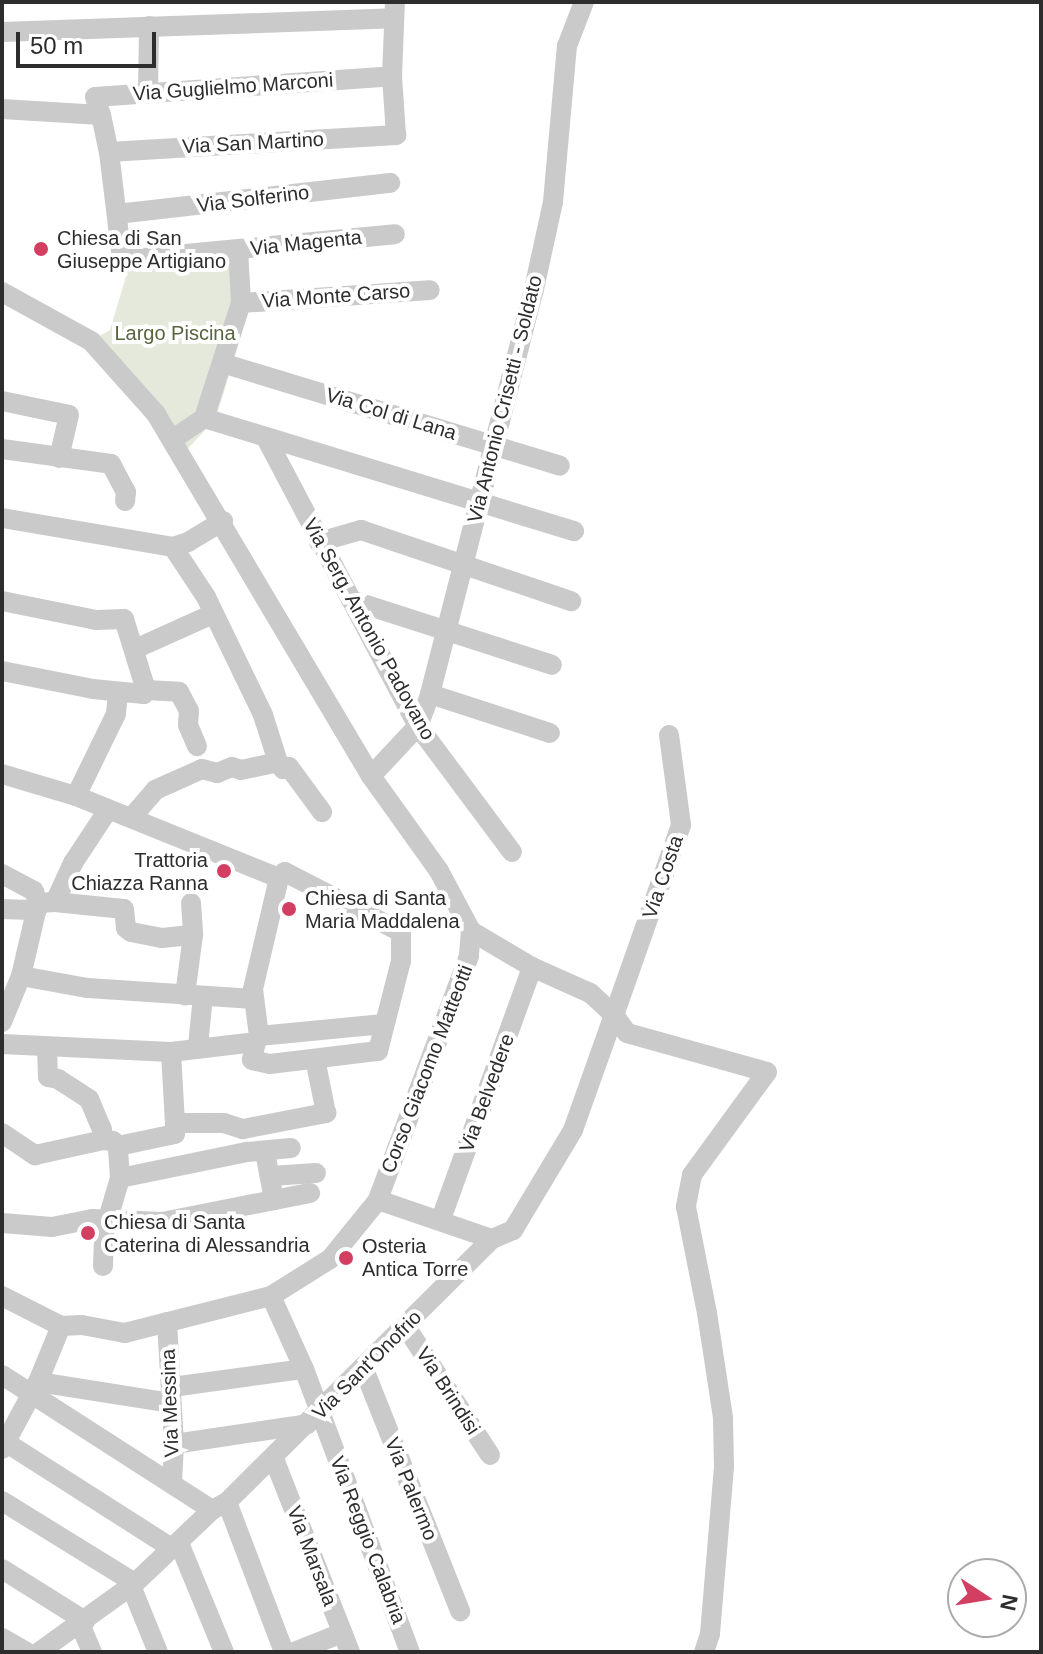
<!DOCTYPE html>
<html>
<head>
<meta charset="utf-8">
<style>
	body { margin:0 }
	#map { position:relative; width:1043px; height:1654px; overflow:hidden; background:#fff; font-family:Helvetica,sans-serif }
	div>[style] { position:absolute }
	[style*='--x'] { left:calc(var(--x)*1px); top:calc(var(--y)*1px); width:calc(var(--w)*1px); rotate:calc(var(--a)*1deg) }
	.green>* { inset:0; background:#e5e9db }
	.minor>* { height:20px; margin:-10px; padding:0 10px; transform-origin:10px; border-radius:10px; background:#cacaca }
	.dots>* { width:22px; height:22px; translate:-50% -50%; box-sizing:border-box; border:4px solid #fff; border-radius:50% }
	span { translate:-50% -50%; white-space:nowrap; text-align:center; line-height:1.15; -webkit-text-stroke:8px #fff; paint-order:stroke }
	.street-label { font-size:20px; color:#2d2d2d }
	.poi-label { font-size:20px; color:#2d2d2d }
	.left { translate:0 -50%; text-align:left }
	.right { translate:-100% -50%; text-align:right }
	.park-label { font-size:20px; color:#56643f }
	.frame { position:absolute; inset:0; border:4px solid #2d2d2d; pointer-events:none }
	.north { position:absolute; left:947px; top:1558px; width:80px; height:80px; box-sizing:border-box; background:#fff; border:2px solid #ababab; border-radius:50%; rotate:102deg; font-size:22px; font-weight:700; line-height:32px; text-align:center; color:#2d2d2d }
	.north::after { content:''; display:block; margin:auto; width:28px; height:36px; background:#d33f61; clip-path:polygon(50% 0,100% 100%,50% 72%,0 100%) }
	.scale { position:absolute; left:16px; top:32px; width:140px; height:36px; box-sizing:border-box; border:4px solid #2d2d2d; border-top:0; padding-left:10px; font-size:24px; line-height:28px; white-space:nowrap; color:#2d2d2d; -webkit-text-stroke:6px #fff; paint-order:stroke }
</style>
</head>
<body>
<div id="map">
	<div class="green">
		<div style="clip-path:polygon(246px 258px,250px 306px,216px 418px,183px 454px,91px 341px,110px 330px,130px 263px)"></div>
	</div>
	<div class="minor">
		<div style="--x:2;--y:32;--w:392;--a:-2"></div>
		<div style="--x:148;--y:92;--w:66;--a:-89.1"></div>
		<div style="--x:2;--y:109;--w:99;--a:3.5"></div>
		<div style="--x:101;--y:115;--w:38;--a:78"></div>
		<div style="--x:109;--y:152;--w:109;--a:83.1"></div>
		<div style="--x:122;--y:260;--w:274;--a:-5.4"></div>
		<div style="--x:101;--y:115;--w:19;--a:-108"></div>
		<div style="--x:95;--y:97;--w:298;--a:-4"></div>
		<div style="--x:109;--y:152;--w:288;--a:-3.4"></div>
		<div style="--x:396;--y:135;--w:59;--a:-93.9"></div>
		<div style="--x:392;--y:76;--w:74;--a:-87.7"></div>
		<div style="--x:117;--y:214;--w:275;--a:-6.5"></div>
		<div style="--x:2;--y:292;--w:102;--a:28.8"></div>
		<div style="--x:91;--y:341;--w:98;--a:48.3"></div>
		<div style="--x:156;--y:414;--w:421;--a:59.3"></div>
		<div style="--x:371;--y:776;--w:117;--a:54.4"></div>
		<div style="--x:439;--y:871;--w:68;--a:61.9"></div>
		<div style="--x:471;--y:931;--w:25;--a:95"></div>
		<div style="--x:469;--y:956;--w:260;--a:110.5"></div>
		<div style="--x:378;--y:1200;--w:76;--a:129.1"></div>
		<div style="--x:330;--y:1259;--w:70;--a:147.9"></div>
		<div style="--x:271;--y:1296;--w:151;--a:165.8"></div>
		<div style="--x:125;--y:1333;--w:44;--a:-169.5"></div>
		<div style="--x:82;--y:1325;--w:21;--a:177"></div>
		<div style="--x:61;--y:1326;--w:66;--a:-153"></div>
		<div style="--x:241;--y:303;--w:189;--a:-3.9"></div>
		<div style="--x:222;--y:363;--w:353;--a:16.9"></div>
		<div style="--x:2;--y:401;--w:68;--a:11.8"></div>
		<div style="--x:69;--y:415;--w:44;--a:103.1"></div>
		<div style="--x:204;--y:418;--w:387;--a:17"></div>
		<div style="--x:266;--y:438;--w:326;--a:62.2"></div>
		<div style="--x:418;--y:726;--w:157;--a:53.3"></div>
		<div style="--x:173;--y:439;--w:37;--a:-34"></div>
		<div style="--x:204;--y:418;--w:121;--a:-72.2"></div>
		<div style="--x:241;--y:303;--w:53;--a:-93.2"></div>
		<div style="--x:2;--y:449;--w:110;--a:7.8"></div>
		<div style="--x:111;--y:464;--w:32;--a:62"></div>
		<div style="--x:126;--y:492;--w:9;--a:96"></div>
		<div style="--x:2;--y:518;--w:173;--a:9.6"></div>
		<div style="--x:173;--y:547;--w:16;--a:-18"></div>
		<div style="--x:188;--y:542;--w:41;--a:-31"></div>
		<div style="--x:319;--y:542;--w:44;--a:-15.9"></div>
		<div style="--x:361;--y:530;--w:222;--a:18.7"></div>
		<div style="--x:173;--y:547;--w:60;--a:56.6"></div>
		<div style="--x:206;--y:597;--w:131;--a:64.2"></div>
		<div style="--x:263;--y:715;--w:49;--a:72.3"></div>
		<div style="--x:278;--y:762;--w:9;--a:54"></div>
		<div style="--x:283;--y:769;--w:6;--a:-18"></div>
		<div style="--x:289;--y:767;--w:56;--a:53.7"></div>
		<div style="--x:351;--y:600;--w:211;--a:17.9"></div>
		<div style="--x:2;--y:601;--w:96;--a:11.4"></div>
		<div style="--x:96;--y:620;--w:28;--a:-2"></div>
		<div style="--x:124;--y:619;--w:74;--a:72.8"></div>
		<div style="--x:135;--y:649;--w:85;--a:-24.2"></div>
		<div style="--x:2;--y:671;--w:93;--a:11.2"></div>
		<div style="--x:93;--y:689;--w:51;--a:5.6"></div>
		<div style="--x:144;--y:694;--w:4;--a:-63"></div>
		<div style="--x:146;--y:690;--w:33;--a:3"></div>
		<div style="--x:179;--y:692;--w:21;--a:62"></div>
		<div style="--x:189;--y:711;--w:14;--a:94"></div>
		<div style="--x:188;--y:725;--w:23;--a:67"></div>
		<div style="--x:430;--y:694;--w:126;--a:18"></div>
		<div style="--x:669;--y:735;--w:91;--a:82.4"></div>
		<div style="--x:681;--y:825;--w:201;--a:109.4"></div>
		<div style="--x:614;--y:1015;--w:22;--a:54"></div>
		<div style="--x:627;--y:1033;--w:145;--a:15.6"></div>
		<div style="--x:767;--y:1072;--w:127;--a:126.1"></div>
		<div style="--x:692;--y:1175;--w:33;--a:101"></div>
		<div style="--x:686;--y:1207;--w:108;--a:78.8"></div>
		<div style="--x:707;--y:1313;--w:106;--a:81.3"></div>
		<div style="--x:723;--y:1418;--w:49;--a:88.8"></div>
		<div style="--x:724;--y:1467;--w:168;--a:94.8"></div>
		<div style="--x:710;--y:1634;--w:19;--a:108"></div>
		<div style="--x:2;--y:774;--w:77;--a:16.6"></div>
		<div style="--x:76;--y:796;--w:219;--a:22"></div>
		<div style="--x:371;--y:776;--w:69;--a:-46.8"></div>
		<div style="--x:418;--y:726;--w:34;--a:-69"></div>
		<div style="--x:430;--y:694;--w:418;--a:-75.6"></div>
		<div style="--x:534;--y:289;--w:89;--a:-77.7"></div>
		<div style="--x:553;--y:202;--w:157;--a:-84.9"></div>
		<div style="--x:567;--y:46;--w:47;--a:-68.9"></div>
		<div style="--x:76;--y:796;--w:91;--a:-64"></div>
		<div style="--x:116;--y:714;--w:22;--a:-85"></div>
		<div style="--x:131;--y:818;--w:37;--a:-49"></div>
		<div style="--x:155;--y:790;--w:51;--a:-24.1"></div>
		<div style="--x:202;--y:769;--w:16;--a:15"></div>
		<div style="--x:217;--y:773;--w:16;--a:-22"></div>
		<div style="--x:232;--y:767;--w:9;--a:18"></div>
		<div style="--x:241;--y:770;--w:38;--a:-12"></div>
		<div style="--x:2;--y:874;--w:36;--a:28"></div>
		<div style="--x:34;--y:891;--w:13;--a:72"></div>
		<div style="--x:55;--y:902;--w:69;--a:5.8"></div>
		<div style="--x:124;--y:909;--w:19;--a:84"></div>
		<div style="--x:126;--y:928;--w:6;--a:39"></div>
		<div style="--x:131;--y:932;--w:32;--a:11"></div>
		<div style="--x:162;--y:938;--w:31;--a:-6"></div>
		<div style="--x:193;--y:935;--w:61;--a:97.6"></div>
		<div style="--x:191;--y:903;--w:32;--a:86"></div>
		<div style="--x:2;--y:909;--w:35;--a:2"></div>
		<div style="--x:21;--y:976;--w:68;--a:10.2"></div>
		<div style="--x:88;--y:988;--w:166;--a:3.8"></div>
		<div style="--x:2;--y:1022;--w:50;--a:-67.6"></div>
		<div style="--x:21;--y:976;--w:75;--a:-76.9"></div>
		<div style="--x:38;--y:903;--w:17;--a:-3"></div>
		<div style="--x:55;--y:902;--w:43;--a:-65.2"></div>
		<div style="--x:73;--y:863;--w:64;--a:-56.6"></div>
		<div style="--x:259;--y:1036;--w:125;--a:-5.5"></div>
		<div style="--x:256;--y:1042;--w:7;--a:-63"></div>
		<div style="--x:259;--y:1036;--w:47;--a:-97.3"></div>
		<div style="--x:253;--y:989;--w:114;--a:-76.8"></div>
		<div style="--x:2;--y:1044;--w:169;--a:2.7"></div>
		<div style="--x:171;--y:1052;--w:86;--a:-6.7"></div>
		<div style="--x:256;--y:1042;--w:18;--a:103"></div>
		<div style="--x:252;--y:1060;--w:18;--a:13"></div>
		<div style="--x:270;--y:1064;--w:109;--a:-6.9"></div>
		<div style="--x:378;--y:1051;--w:93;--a:-75.7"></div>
		<div style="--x:401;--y:961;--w:29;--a:-90"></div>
		<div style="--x:401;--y:932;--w:131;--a:-152.7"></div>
		<div style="--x:285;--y:872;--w:8;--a:135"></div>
		<div style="--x:198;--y:1046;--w:50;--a:-84.3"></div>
		<div style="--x:47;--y:1048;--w:29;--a:88"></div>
		<div style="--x:48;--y:1077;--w:10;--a:11"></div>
		<div style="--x:58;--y:1079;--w:37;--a:33"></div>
		<div style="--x:89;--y:1099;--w:33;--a:67"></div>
		<div style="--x:102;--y:1129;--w:11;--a:85"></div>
		<div style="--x:171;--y:1052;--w:71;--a:86.8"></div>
		<div style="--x:2;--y:1133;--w:40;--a:34"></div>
		<div style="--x:35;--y:1155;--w:70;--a:-12.4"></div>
		<div style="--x:103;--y:1140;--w:10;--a:6"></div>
		<div style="--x:113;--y:1141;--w:7;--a:45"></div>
		<div style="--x:118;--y:1146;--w:58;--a:-11.9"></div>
		<div style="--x:175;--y:1134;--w:11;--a:-90"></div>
		<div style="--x:175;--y:1123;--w:49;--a:0"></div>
		<div style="--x:224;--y:1123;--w:20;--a:18"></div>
		<div style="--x:243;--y:1129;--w:85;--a:-10.9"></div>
		<div style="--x:326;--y:1113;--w:55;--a:-101.5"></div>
		<div style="--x:265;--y:1152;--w:49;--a:79.4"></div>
		<div style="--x:270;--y:1176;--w:46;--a:-3.7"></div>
		<div style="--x:120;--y:1178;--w:130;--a:-11.6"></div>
		<div style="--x:247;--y:1152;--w:44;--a:-5.2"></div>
		<div style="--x:378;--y:1200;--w:120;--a:18.9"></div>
		<div style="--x:441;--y:1219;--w:268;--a:-70.1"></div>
		<div style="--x:2;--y:1223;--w:50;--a:4.6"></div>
		<div style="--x:52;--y:1227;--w:41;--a:-11.3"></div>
		<div style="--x:92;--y:1219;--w:70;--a:2.5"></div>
		<div style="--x:162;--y:1222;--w:151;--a:-11.1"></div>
		<div style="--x:103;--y:1266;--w:34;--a:-88"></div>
		<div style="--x:104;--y:1232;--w:56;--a:-73.5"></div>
		<div style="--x:120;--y:1178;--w:32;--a:-94"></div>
		<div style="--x:271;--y:1296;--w:80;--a:65.7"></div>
		<div style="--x:304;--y:1369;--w:302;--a:69.5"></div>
		<div style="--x:167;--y:1322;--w:122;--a:86.7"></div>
		<div style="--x:174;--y:1444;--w:39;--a:93"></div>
		<div style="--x:406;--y:1327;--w:153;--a:56.7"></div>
		<div style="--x:363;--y:1367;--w:263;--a:68.3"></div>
		<div style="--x:2;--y:1375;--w:250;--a:32.7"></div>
		<div style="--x:38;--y:1382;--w:134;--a:9"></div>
		<div style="--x:172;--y:1387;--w:133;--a:-7.8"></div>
		<div style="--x:2;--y:1440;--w:203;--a:32.5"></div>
		<div style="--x:174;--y:1444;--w:135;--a:-8.5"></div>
		<div style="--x:2;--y:1449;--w:76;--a:-61.8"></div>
		<div style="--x:38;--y:1382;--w:61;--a:-67.7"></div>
		<div style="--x:274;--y:1459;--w:207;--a:68.5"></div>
		<div style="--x:2;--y:1501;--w:156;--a:31.7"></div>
		<div style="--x:227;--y:1502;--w:160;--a:69.2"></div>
		<div style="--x:179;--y:1543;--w:118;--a:67.6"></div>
		<div style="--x:2;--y:1569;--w:98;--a:32.1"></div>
		<div style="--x:131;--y:1586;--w:71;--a:67.8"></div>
		<div style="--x:80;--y:1624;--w:30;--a:67"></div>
		<div style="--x:2;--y:1638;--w:28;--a:30"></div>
		<div style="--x:39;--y:1652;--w:118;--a:-35.7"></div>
		<div style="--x:135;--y:1583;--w:106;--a:-43.5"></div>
		<div style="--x:212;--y:1510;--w:17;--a:-28"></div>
		<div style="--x:227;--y:1502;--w:373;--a:-44.8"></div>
		<div style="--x:492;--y:1239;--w:23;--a:-23"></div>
		<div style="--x:513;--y:1230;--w:117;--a:-59"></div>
		<div style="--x:573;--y:1130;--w:122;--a:-70.4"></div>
		<div style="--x:614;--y:1015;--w:33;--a:-137"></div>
		<div style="--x:590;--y:993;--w:64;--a:-155.9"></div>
		<div style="--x:532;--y:967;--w:71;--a:-149.5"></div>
		<div style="--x:294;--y:1652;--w:52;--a:-21.6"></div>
	</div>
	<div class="dots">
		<div style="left:41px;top:249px;background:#d33f61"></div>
		<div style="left:224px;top:871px;background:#d33f61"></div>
		<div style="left:289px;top:909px;background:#d33f61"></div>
		<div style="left:88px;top:1233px;background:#d33f61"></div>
		<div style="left:346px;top:1258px;background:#d33f61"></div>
	</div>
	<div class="street-label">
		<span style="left:233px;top:87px;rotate:-4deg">Via Guglielmo Marconi</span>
		<span style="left:253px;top:143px;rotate:-3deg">Via San Martino</span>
		<span style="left:253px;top:199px;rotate:-7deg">Via Solferino</span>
		<span style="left:306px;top:243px;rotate:-6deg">Via Magenta</span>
		<span style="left:336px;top:296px;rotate:-4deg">Via Monte Carso</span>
		<span style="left:505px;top:399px;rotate:-76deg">Via Antonio Crisetti - Soldato</span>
		<span style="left:391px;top:414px;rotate:17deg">Via Col di Lana</span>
		<span style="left:369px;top:629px;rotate:61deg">Via Serg. Antonio Padovano</span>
		<span style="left:663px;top:877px;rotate:-71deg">Via Costa</span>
		<span style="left:427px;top:1069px;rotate:-69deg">Corso Giacomo Matteotti</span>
		<span style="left:487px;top:1093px;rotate:-70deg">Via Belvedere</span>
		<span style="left:367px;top:1365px;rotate:-45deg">Via Sant'Onofrio</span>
		<span style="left:448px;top:1391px;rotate:57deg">Via Brindisi</span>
		<span style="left:170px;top:1403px;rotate:-92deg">Via Messina</span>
		<span style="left:411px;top:1489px;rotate:68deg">Via Palermo</span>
		<span style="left:368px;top:1540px;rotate:69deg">Via Reggio Calabria</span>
		<span style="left:312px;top:1556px;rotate:69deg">Via Marsala</span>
	</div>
	<div class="poi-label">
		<span class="left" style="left:57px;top:250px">Chiesa di San<br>Giuseppe Artigiano</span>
		<span class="right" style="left:208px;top:872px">Trattoria<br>Chiazza Ranna</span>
		<span class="left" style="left:305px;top:910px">Chiesa di Santa<br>Maria Maddalena</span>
		<span class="left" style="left:104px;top:1234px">Chiesa di Santa<br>Caterina di Alessandria</span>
		<span class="left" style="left:362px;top:1258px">Osteria<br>Antica Torre</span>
	</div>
	<div class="park-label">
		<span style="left:175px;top:333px">Largo Piscina</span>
	</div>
	<div class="frame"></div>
	<div class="north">N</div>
	<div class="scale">50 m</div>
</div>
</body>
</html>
